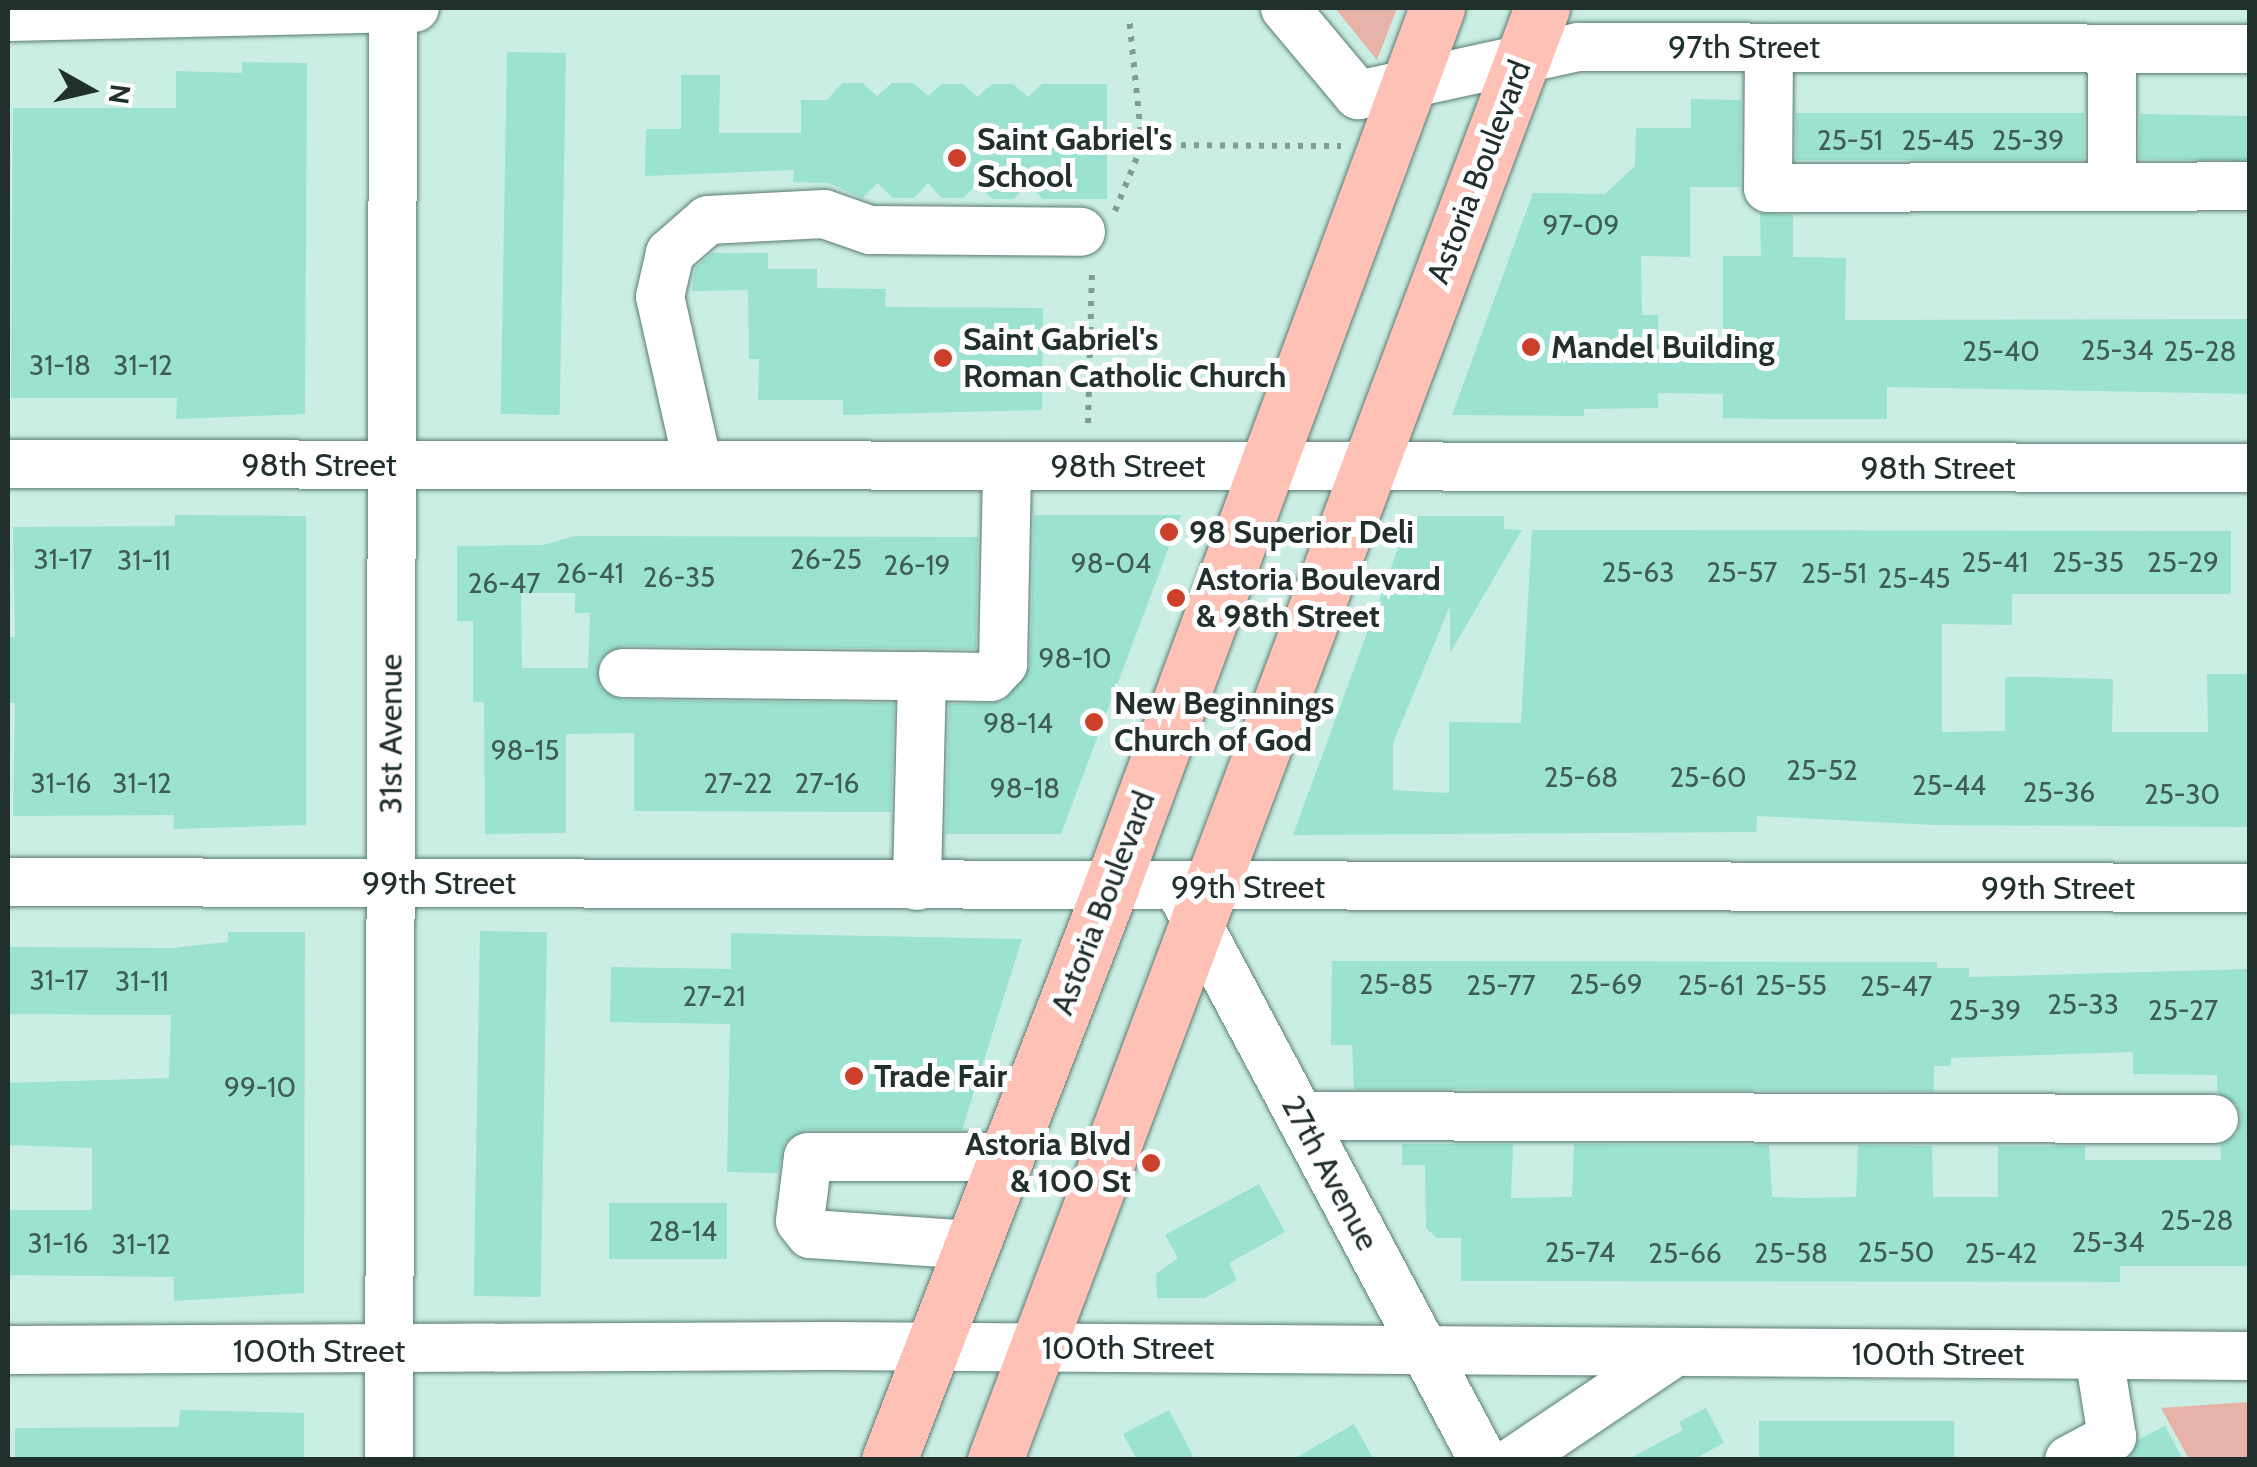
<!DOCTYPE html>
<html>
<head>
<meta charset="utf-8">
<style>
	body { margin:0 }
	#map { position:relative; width:2257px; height:1467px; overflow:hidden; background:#caeee4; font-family:Cabin,sans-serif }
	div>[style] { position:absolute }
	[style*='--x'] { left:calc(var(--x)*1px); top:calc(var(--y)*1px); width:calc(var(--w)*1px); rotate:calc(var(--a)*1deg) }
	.green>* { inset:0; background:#e7b2a8 }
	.building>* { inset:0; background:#9be2d0; transform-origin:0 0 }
	.path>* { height:6px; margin-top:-3px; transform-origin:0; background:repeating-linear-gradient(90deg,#819c95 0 5px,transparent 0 13px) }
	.roads { filter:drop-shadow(0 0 2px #5a7b72) drop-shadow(0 0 2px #5a7b72) }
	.minor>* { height:48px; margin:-24px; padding:0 24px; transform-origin:24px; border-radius:24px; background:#fff }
	.major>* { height:55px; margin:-27.5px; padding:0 27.5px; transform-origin:27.5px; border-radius:27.5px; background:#ffc0b5 }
	.dots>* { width:28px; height:28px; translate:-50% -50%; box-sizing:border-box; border:5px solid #fff; border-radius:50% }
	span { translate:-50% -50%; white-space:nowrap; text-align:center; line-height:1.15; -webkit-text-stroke:10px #fff; paint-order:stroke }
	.number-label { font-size:28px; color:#405c56 }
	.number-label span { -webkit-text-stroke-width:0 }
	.street-label { font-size:32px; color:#22302d }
	.poi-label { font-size:32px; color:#22302d; font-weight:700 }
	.left { translate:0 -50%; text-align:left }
	.right { translate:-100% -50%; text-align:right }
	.frame { position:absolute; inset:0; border:10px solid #22302d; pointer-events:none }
	.north { position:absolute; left:40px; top:40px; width:100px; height:100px; -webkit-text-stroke:8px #fff; paint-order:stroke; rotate:98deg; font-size:28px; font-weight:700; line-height:40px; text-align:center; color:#22302d }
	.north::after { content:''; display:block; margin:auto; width:35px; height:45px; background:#22302d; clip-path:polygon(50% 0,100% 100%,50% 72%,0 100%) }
</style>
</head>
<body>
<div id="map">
	<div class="green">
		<div style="clip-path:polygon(1335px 8px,1397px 8px,1377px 60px)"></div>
		<div style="clip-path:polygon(2249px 1402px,2249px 1459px,2189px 1459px,2161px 1408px)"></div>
	</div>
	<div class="building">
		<div style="left:507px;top:52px;width:59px;height:362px;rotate:1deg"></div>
		<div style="clip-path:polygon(242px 62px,307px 63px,305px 414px,176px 419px,177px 398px,11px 398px,13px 108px,176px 108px,176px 71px,242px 73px)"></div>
		<div style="clip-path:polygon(681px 75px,720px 75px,719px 133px,801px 133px,801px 100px,827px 100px,842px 83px,863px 83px,877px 96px,892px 83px,913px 83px,928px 96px,942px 84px,963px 84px,977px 97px,992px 84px,1013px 84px,1028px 97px,1042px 84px,1107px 84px,1107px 199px,1043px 199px,1028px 184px,1014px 199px,992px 199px,978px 184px,963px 198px,942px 198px,928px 183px,914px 198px,893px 198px,878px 183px,862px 198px,829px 183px,793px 182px,794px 170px,645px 176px,646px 129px,681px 129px)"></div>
		<div style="clip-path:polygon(1691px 99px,1741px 100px,1740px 187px,1690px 187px,1690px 257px,1641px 256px,1642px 315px,1658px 315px,1658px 345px,1723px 346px,1723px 256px,1761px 256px,1760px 213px,1793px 215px,1793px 257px,1846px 258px,1845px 320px,2250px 319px,2250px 394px,1887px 387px,1887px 419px,1772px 419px,1723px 418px,1723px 394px,1658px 393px,1658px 408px,1584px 409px,1584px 416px,1452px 415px,1533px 193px,1605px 194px,1635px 166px,1636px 128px,1691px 128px)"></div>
		<div style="left:1796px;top:113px;width:288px;height:47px"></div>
		<div style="left:2140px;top:114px;width:110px;height:45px;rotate:1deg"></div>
		<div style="clip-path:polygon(712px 253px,768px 253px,768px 269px,817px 269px,817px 288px,886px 289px,885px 307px,1043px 308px,1042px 410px,843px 415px,843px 400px,758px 400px,759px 359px,749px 359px,748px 290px,692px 291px,695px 268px)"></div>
		<div style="clip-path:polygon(175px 515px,306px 516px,306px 825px,173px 829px,174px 815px,13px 816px,15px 703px,8px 703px,8px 637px,15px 637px,13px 527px,175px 526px)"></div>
		<div style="clip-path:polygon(1034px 515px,1181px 515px,1061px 834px,946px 834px,949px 704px,1003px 702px,1030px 666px)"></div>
		<div style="clip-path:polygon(1410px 516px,1504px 516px,1504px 529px,1522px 530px,1450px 653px,1450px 606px,1393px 743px,1393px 790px,1449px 793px,1449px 722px,1521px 723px,1532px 530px,2231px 531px,2231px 594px,2012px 594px,2012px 625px,1942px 624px,1942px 732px,2005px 731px,2005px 677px,2033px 677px,2113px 679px,2112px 732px,2208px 732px,2207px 674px,2250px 674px,2250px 827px,1935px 825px,1757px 816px,1756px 832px,1293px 835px)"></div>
		<div style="clip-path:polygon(evenodd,575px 536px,978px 537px,976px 649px,623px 646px,599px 660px,600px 687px,623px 700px,894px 703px,891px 812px,634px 811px,634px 733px,566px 734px,566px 833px,485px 834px,484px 702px,473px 702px,473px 621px,457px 621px,457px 546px,543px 545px,575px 536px,521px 593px,575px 593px,575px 613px,590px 613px,588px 668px,522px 668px,521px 593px)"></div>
		<div style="left:480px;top:931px;width:67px;height:365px;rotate:1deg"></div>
		<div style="clip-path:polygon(228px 932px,305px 932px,304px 1293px,174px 1301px,174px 1277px,9px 1275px,10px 1210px,92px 1210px,92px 1148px,8px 1145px,8px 1083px,169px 1078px,171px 1015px,10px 1014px,10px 947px,173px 948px,228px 942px)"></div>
		<div style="clip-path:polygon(731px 933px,1022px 939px,962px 1130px,807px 1130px,785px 1142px,778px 1173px,727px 1172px,730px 1024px,610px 1022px,611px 967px,731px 969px)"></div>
		<div style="clip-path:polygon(1332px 961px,1937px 962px,1937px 968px,1969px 968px,1969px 977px,2250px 969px,2250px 1266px,2120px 1266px,2120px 1282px,1461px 1281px,1461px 1238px,1437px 1238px,1426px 1228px,1425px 1165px,1402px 1165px,1402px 1144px,1513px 1144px,1511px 1198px,1572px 1197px,1574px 1144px,1769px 1145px,1772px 1197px,1803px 1198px,1856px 1197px,1858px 1145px,1932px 1146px,1933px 1197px,1998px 1197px,1998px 1146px,2085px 1146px,2085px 1160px,2221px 1160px,2220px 1145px,2237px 1134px,2241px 1118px,2237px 1105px,2217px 1092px,2217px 1075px,2133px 1074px,2133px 1052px,1951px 1058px,1951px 1066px,1934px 1066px,1934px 1091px,1354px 1089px,1352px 1045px,1331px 1045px)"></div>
		<div style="clip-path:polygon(1259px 1184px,1285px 1232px,1229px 1263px,1237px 1280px,1205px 1298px,1157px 1298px,1156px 1274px,1178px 1258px,1165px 1235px)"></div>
		<div style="left:609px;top:1203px;width:118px;height:56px"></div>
		<div style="clip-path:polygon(1706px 1408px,1724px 1443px,1692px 1460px,1627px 1460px,1683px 1430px,1679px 1422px)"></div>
		<div style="clip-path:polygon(180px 1410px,304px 1413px,304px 1460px,15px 1460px,15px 1428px,179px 1427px)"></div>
		<div style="clip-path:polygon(1169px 1410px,1195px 1460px,1137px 1460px,1123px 1434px)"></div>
		<div style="left:1759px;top:1421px;width:195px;height:39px"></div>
		<div style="clip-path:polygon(1354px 1424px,1374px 1460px,1292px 1460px)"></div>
		<div style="clip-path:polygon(2165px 1426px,2183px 1460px,2127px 1460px,2138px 1440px)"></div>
	</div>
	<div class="path">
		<div style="--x:1142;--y:145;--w:199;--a:0.3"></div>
		<div style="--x:1115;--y:211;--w:71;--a:-67.8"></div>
		<div style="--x:1142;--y:145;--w:128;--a:-95.8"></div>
		<div style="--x:1088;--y:423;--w:154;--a:-88.5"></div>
	</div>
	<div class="roads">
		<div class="minor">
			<div style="--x:1285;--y:8;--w:114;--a:50"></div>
			<div style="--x:1358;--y:95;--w:226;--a:-12.3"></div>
			<div style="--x:1579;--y:47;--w:671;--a:0.17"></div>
			<div style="--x:8;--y:17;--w:407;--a:-1.3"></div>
			<div style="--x:1769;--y:48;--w:140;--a:90.4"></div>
			<div style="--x:1768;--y:188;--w:482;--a:-0.2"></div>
			<div style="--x:2112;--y:187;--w:138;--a:-90"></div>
			<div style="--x:8;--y:464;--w:2242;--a:0.1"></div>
			<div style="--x:698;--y:465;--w:172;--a:-102.7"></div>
			<div style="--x:660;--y:297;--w:45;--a:-77.2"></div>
			<div style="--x:670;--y:253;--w:50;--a:-41"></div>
			<div style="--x:708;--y:220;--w:116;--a:-3"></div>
			<div style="--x:824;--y:214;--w:49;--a:19.2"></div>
			<div style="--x:870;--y:230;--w:211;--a:0.5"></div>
			<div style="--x:623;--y:673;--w:299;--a:0.6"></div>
			<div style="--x:922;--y:676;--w:210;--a:91.4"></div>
			<div style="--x:922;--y:676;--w:69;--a:0.8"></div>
			<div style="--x:991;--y:677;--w:18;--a:-47"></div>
			<div style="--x:1003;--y:664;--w:198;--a:-88.8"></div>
			<div style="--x:8;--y:882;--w:2242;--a:0.15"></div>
			<div style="--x:1184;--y:898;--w:637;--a:61.99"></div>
			<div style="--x:1300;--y:1116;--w:914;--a:0.19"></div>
			<div style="--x:972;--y:1245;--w:162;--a:-176.1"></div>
			<div style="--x:810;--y:1234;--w:16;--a:-128"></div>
			<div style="--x:800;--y:1221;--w:64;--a:-82.9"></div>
			<div style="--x:808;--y:1157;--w:196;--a:0"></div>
			<div style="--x:8;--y:1350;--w:821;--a:-0.28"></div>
			<div style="--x:829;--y:1346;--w:1421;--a:0.4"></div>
			<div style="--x:389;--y:1460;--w:1452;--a:-89.84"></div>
			<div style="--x:1515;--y:1460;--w:193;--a:-34"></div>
			<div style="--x:2069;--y:1460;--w:49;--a:-28.1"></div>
			<div style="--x:2112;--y:1437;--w:82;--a:-99.1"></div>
		</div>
		<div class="major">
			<div style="--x:889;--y:1460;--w:615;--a:-68.82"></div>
			<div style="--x:1111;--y:887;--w:938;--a:-69.65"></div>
			<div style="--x:995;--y:1460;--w:1552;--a:-69.36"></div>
		</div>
	</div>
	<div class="dots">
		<div style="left:957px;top:158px;background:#cb3f2b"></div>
		<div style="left:1531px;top:347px;background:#cb3f2b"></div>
		<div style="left:943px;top:358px;background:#cb3f2b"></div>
		<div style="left:1169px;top:532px;background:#cb3f2b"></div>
		<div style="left:1176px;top:598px;background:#cb3f2b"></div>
		<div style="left:1094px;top:722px;background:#cb3f2b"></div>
		<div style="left:854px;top:1076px;background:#cb3f2b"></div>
		<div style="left:1151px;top:1163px;background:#cb3f2b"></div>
	</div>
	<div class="number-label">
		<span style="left:1850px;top:140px">25-51</span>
		<span style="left:1938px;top:140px">25-45</span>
		<span style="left:2028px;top:140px">25-39</span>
		<span style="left:1581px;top:225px">97-09</span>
		<span style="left:2117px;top:350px">25-34</span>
		<span style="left:2001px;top:351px">25-40</span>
		<span style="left:2200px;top:351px">25-28</span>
		<span style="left:60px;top:365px">31-18</span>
		<span style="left:143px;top:365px">31-12</span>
		<span style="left:63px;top:559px">31-17</span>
		<span style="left:826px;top:559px">26-25</span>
		<span style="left:144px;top:560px">31-11</span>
		<span style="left:1995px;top:562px">25-41</span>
		<span style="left:2088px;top:562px">25-35</span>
		<span style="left:2183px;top:562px">25-29</span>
		<span style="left:1111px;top:563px">98-04</span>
		<span style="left:917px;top:565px">26-19</span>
		<span style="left:1638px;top:572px">25-63</span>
		<span style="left:1742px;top:572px">25-57</span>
		<span style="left:590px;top:573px">26-41</span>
		<span style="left:1834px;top:573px">25-51</span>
		<span style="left:679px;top:577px">26-35</span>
		<span style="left:1914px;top:578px">25-45</span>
		<span style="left:504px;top:583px">26-47</span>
		<span style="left:1075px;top:658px">98-10</span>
		<span style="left:1018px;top:723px">98-14</span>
		<span style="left:525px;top:750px">98-15</span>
		<span style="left:1822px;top:770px">25-52</span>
		<span style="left:1581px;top:777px">25-68</span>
		<span style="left:1708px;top:777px">25-60</span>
		<span style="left:61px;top:783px">31-16</span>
		<span style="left:142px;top:783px">31-12</span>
		<span style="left:738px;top:783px">27-22</span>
		<span style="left:827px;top:783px">27-16</span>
		<span style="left:1949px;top:785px">25-44</span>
		<span style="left:1025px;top:788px">98-18</span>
		<span style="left:2059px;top:792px">25-36</span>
		<span style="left:2182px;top:794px">25-30</span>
		<span style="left:59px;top:980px">31-17</span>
		<span style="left:142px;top:981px">31-11</span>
		<span style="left:1396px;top:984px">25-85</span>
		<span style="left:1606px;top:984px">25-69</span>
		<span style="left:1501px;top:985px">25-77</span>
		<span style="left:1711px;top:985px">25-61</span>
		<span style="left:1791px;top:985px">25-55</span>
		<span style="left:1896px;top:986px">25-47</span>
		<span style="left:714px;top:996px">27-21</span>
		<span style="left:2083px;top:1004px">25-33</span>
		<span style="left:1985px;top:1010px">25-39</span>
		<span style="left:2183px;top:1010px">25-27</span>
		<span style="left:260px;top:1087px">99-10</span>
		<span style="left:2197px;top:1220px">25-28</span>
		<span style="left:683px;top:1231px">28-14</span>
		<span style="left:2108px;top:1242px">25-34</span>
		<span style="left:58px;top:1243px">31-16</span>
		<span style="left:141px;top:1244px">31-12</span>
		<span style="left:1580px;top:1252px">25-74</span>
		<span style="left:1896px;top:1252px">25-50</span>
		<span style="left:1685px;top:1253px">25-66</span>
		<span style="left:1791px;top:1253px">25-58</span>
		<span style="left:2001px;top:1253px">25-42</span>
	</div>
	<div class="street-label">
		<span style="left:1744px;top:47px">97th Street</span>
		<span style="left:1479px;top:172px;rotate:-69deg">Astoria Boulevard</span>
		<span style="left:319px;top:465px">98th Street</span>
		<span style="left:1128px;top:466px">98th Street</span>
		<span style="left:1938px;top:468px">98th Street</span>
		<span style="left:391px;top:734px;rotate:-90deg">31st Avenue</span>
		<span style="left:439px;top:883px">99th Street</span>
		<span style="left:1248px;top:887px">99th Street</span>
		<span style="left:2058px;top:888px">99th Street</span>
		<span style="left:1103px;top:903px;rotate:-69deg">Astoria Boulevard</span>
		<span style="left:1330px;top:1173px;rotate:62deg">27th Avenue</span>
		<span style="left:1128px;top:1348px">100th Street</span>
		<span style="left:319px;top:1351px">100th Street</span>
		<span style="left:1938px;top:1354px">100th Street</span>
	</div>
	<div class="poi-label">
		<span class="left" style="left:977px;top:158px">Saint Gabriel's<br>School</span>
		<span class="left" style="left:963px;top:358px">Saint Gabriel's<br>Roman Catholic Church</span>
		<span class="left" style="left:1551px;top:347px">Mandel Building</span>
		<span class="left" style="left:1189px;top:532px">98 Superior Deli</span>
		<span class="left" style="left:1196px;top:598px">Astoria Boulevard<br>&amp; 98th Street</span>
		<span class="left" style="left:1114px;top:722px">New Beginnings<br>Church of God</span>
		<span class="left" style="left:874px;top:1076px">Trade Fair</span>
		<span class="right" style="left:1131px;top:1163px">Astoria Blvd<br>&amp; 100 St</span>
	</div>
	<div class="frame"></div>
	<div class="north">N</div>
</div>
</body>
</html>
